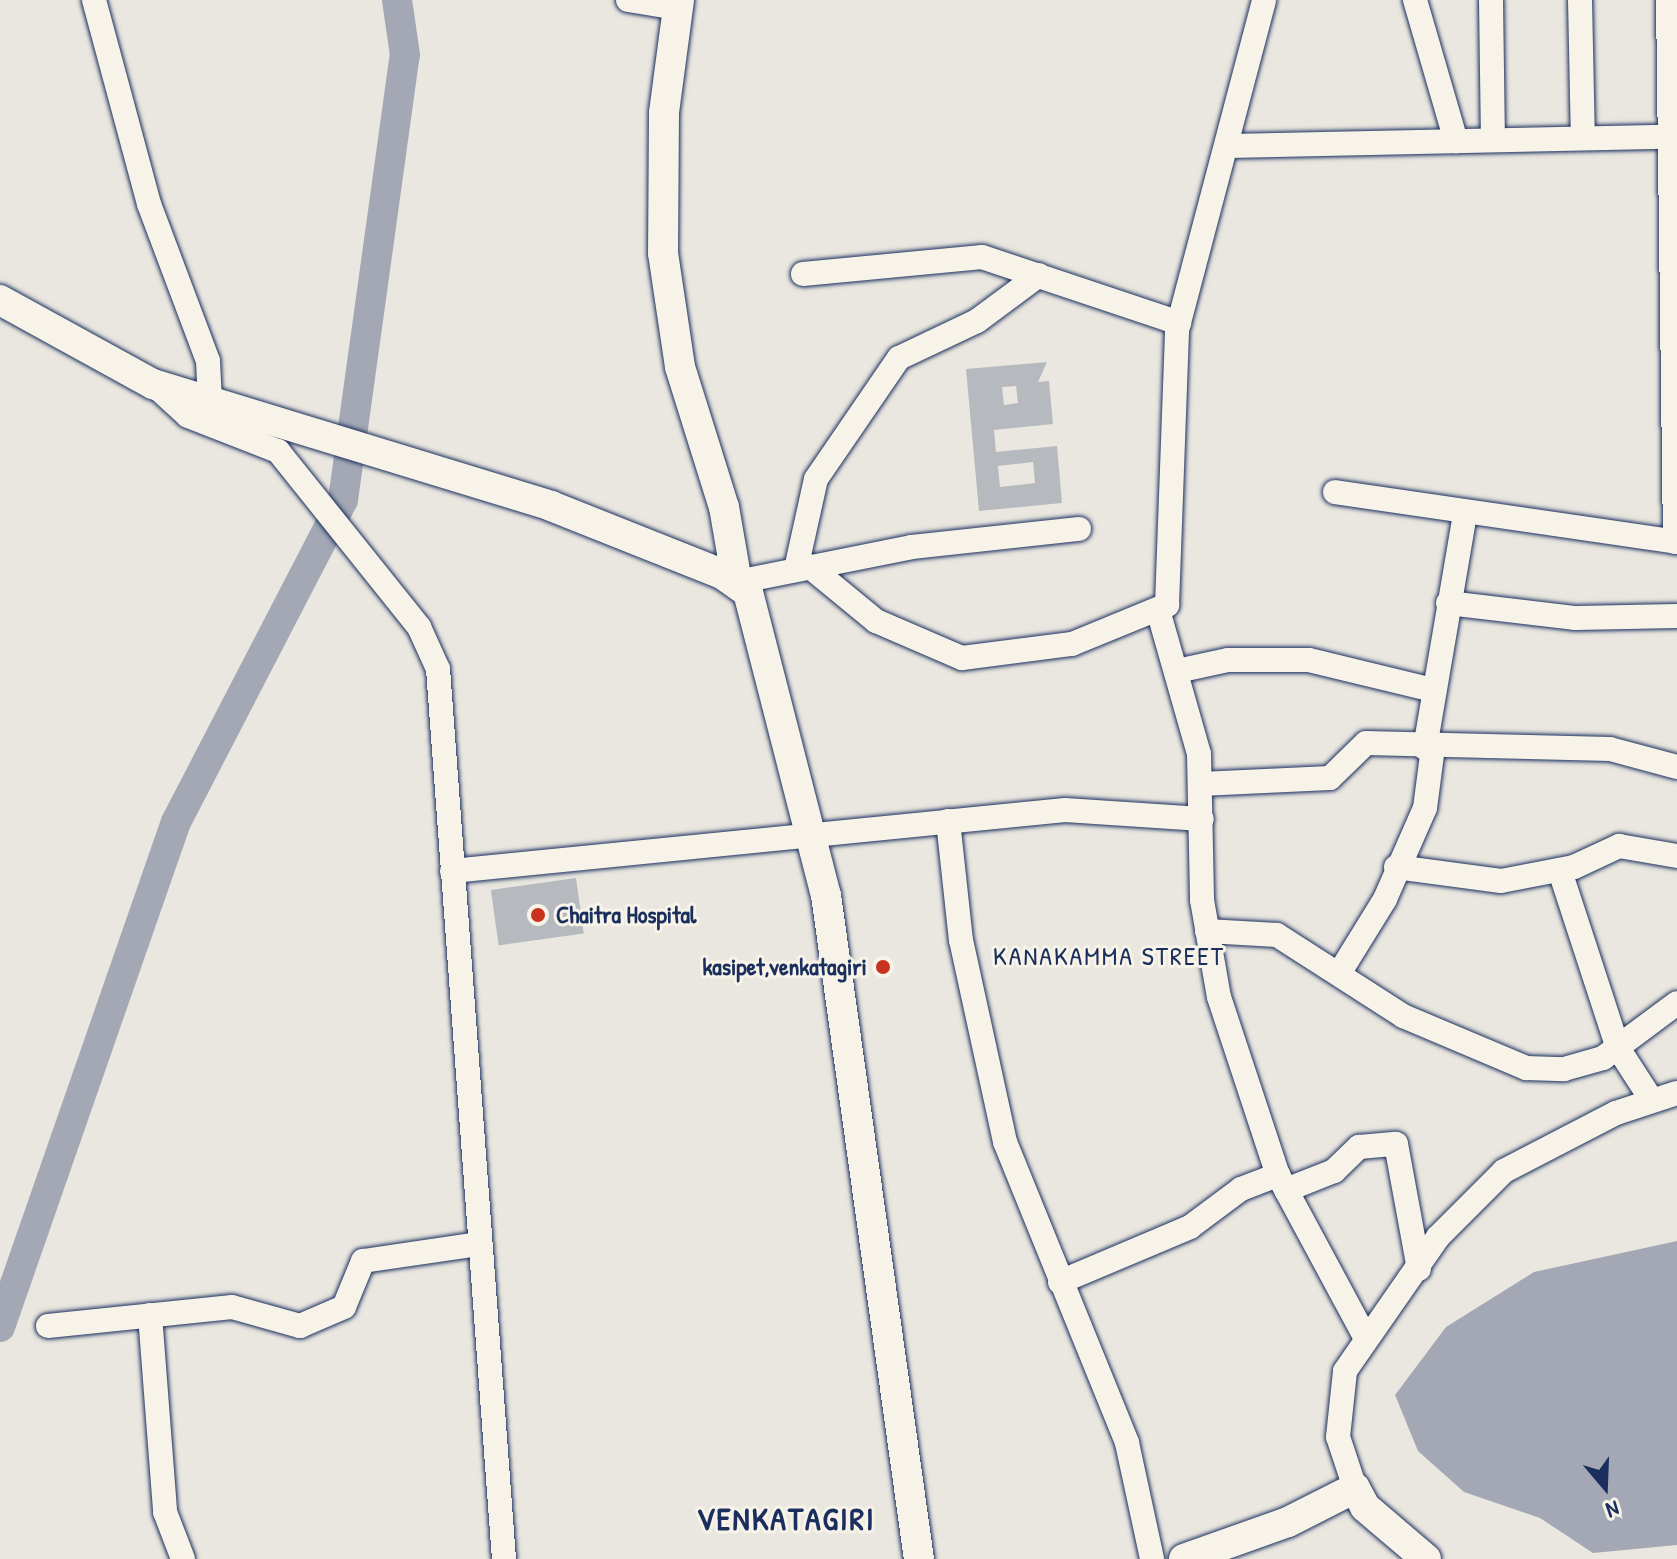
<!DOCTYPE html>
<html>
<head>
<meta charset="utf-8">
<style>
	body { margin:0 }
	#map { position:relative; width:1677px; height:1559px; overflow:hidden; background:#eae7e0; font-family:"Patrick Hand",sans-serif }
	div>[style] { position:absolute }
	[style*='--x'] { left:calc(var(--x)*1px); top:calc(var(--y)*1px); width:calc(var(--w)*1px); rotate:calc(var(--a)*1deg) }
	.water>* { inset:0; background:#a3a8b4 }
	.river>* { height:30px; margin:-15px; padding:0 15px; transform-origin:15px; border-radius:15px; background:#a3a8b4 }
	.building>* { inset:0; background:#b6babf; transform-origin:0 0 }
	.roads { filter:drop-shadow(0 0 2px #1b2f5e) drop-shadow(0 0 2px #1b2f5e) }
	.minor>* { height:24px; margin:-12px; padding:0 12px; transform-origin:12px; border-radius:12px; background:#f7f3e8 }
	.major>* { height:30px; margin:-15px; padding:0 15px; transform-origin:15px; border-radius:15px; background:#f7f3e8 }
	.dots>* { width:22px; height:22px; translate:-50% -50%; box-sizing:border-box; border:4px solid #f7f3e8; border-radius:50% }
	span { translate:-50% -50%; white-space:nowrap; text-align:center; line-height:1.15; -webkit-text-stroke:6px #f7f3e8; paint-order:stroke }
	.poi-label { font-size:24px; color:#1b2f5e; font-weight:700 }
	.left { translate:0 -50%; text-align:left }
	.right { translate:-100% -50%; text-align:right }
	.neighbourhood-label { font-size:26px; color:#1b2f5e; letter-spacing:2px }
	.district-label { font-size:32px; color:#1b2f5e; font-weight:700; letter-spacing:2px }
	.north { position:absolute; left:1565px; top:1447px; width:80px; height:80px; -webkit-text-stroke:6px #f7f3e8; paint-order:stroke; rotate:161deg; font-size:22px; font-weight:700; line-height:32px; text-align:center; color:#1b2f5e }
	.north::after { content:''; display:block; margin:auto; width:28px; height:36px; background:#1b2f5e; clip-path:polygon(50% 0,100% 100%,50% 72%,0 100%) }
</style>
</head>
<body>
<div id="map">
	<div class="water">
		<div style="clip-path:polygon(1677px 1241px,1677px 1545px,1593px 1553px,1540px 1518px,1464px 1492px,1418px 1451px,1395px 1395px,1446px 1327px,1534px 1272px)"></div>
	</div>
	<div class="river">
		<div style="--x:0;--y:1327;--w:535;--a:-70.79"></div>
		<div style="--x:176;--y:822;--w:363;--a:-62.6"></div>
		<div style="--x:343;--y:500;--w:449;--a:-82.1"></div>
		<div style="--x:405;--y:55;--w:56;--a:-98.3"></div>
	</div>
	<div class="building">
		<div style="clip-path:polygon(evenodd,1047px 362px,1038px 382px,1049px 381px,1053px 424px,994px 430px,996px 452px,1057px 446px,1062px 503px,979px 511px,966px 369px,1047px 362px,1016px 386px,1018px 403px,1004px 405px,1002px 387px,1016px 386px,1047px 362px,1033px 462px,1035px 483px,1000px 487px,998px 466px,1033px 462px)"></div>
		<div style="left:576px;top:878px;width:56px;height:86px;rotate:82deg"></div>
	</div>
	<div class="roads">
		<div class="minor">
			<div style="--x:94;--y:0;--w:211;--a:74.9"></div>
			<div style="--x:149;--y:204;--w:168;--a:69.4"></div>
			<div style="--x:208;--y:361;--w:41;--a:87.2"></div>
			<div style="--x:628;--y:0;--w:51;--a:9.1"></div>
			<div style="--x:1415;--y:0;--w:147;--a:73.8"></div>
			<div style="--x:1491;--y:0;--w:140;--a:89.2"></div>
			<div style="--x:1580;--y:0;--w:138;--a:88.8"></div>
			<div style="--x:1668;--y:0;--w:542;--a:89.26"></div>
			<div style="--x:1229;--y:146;--w:448;--a:-1.2"></div>
			<div style="--x:803;--y:274;--w:180;--a:-5.4"></div>
			<div style="--x:982;--y:257;--w:208;--a:18.5"></div>
			<div style="--x:153;--y:384;--w:47;--a:42.4"></div>
			<div style="--x:188;--y:416;--w:97;--a:21.3"></div>
			<div style="--x:278;--y:451;--w:226;--a:51.3"></div>
			<div style="--x:419;--y:627;--w:46;--a:65.7"></div>
			<div style="--x:438;--y:669;--w:892;--a:85.76"></div>
			<div style="--x:1335;--y:492;--w:346;--a:8.3"></div>
			<div style="--x:809;--y:566;--w:87;--a:39.4"></div>
			<div style="--x:876;--y:621;--w:94;--a:23.3"></div>
			<div style="--x:962;--y:658;--w:111;--a:-7.3"></div>
			<div style="--x:1072;--y:644;--w:103;--a:-22.3"></div>
			<div style="--x:1167;--y:605;--w:275;--a:-87.9"></div>
			<div style="--x:1177;--y:330;--w:341;--a:-75.2"></div>
			<div style="--x:796;--y:569;--w:92;--a:-77.5"></div>
			<div style="--x:816;--y:479;--w:147;--a:-55.6"></div>
			<div style="--x:899;--y:358;--w:86;--a:-25.4"></div>
			<div style="--x:977;--y:321;--w:77;--a:-36.6"></div>
			<div style="--x:737;--y:582;--w:178;--a:-11.3"></div>
			<div style="--x:912;--y:547;--w:168;--a:-6.2"></div>
			<div style="--x:1448;--y:603;--w:129;--a:6.7"></div>
			<div style="--x:1576;--y:618;--w:101;--a:-1.1"></div>
			<div style="--x:1158;--y:610;--w:150;--a:74.1"></div>
			<div style="--x:1199;--y:754;--w:146;--a:88.8"></div>
			<div style="--x:1202;--y:900;--w:98;--a:80.1"></div>
			<div style="--x:1219;--y:997;--w:188;--a:71.7"></div>
			<div style="--x:1278;--y:1175;--w:182;--a:61.7"></div>
			<div style="--x:1177;--y:671;--w:52;--a:-12.2"></div>
			<div style="--x:1228;--y:660;--w:81;--a:0"></div>
			<div style="--x:1309;--y:660;--w:128;--a:13.6"></div>
			<div style="--x:1425;--y:748;--w:237;--a:-80.3"></div>
			<div style="--x:1200;--y:784;--w:130;--a:-2.6"></div>
			<div style="--x:1330;--y:778;--w:50;--a:-44.2"></div>
			<div style="--x:1366;--y:743;--w:244;--a:1.4"></div>
			<div style="--x:1610;--y:749;--w:69;--a:15"></div>
			<div style="--x:948;--y:821;--w:120;--a:83.8"></div>
			<div style="--x:961;--y:940;--w:207;--a:77.7"></div>
			<div style="--x:1005;--y:1142;--w:325;--a:67.9"></div>
			<div style="--x:1127;--y:1443;--w:119;--a:77.8"></div>
			<div style="--x:1396;--y:867;--w:106;--a:7.6"></div>
			<div style="--x:1501;--y:881;--w:74;--a:-10.9"></div>
			<div style="--x:1574;--y:867;--w:50;--a:-25"></div>
			<div style="--x:1619;--y:846;--w:59;--a:9.8"></div>
			<div style="--x:452;--y:871;--w:616;--a:-5.68"></div>
			<div style="--x:1065;--y:810;--w:137;--a:3.8"></div>
			<div style="--x:1560;--y:871;--w:186;--a:71.9"></div>
			<div style="--x:1618;--y:1048;--w:61;--a:57.1"></div>
			<div style="--x:1207;--y:931;--w:70;--a:3.3"></div>
			<div style="--x:1277;--y:935;--w:150;--a:32.7"></div>
			<div style="--x:1403;--y:1016;--w:134;--a:22.9"></div>
			<div style="--x:1526;--y:1068;--w:38;--a:2"></div>
			<div style="--x:1564;--y:1069;--w:41;--a:-15.8"></div>
			<div style="--x:1603;--y:1058;--w:92;--a:-36.6"></div>
			<div style="--x:1340;--y:972;--w:86;--a:-58.3"></div>
			<div style="--x:1385;--y:899;--w:99;--a:-66.3"></div>
			<div style="--x:1425;--y:808;--w:62;--a:-82.5"></div>
			<div style="--x:1286;--y:1190;--w:52;--a:-21.6"></div>
			<div style="--x:1334;--y:1171;--w:35;--a:-44"></div>
			<div style="--x:1359;--y:1147;--w:37;--a:-5"></div>
			<div style="--x:1396;--y:1144;--w:127;--a:79.6"></div>
			<div style="--x:1060;--y:1282;--w:141;--a:-22.9"></div>
			<div style="--x:1190;--y:1227;--w:64;--a:-36.7"></div>
			<div style="--x:1241;--y:1189;--w:40;--a:-21"></div>
			<div style="--x:150;--y:1315;--w:198;--a:85.6"></div>
			<div style="--x:165;--y:1512;--w:50;--a:69"></div>
			<div style="--x:48;--y:1326;--w:185;--a:-5.9"></div>
			<div style="--x:232;--y:1307;--w:71;--a:15.6"></div>
			<div style="--x:300;--y:1326;--w:48;--a:-23.4"></div>
			<div style="--x:344;--y:1307;--w:50;--a:-67.6"></div>
			<div style="--x:363;--y:1261;--w:118;--a:-8.3"></div>
			<div style="--x:1355;--y:1488;--w:54;--a:-108.4"></div>
			<div style="--x:1338;--y:1437;--w:66;--a:-83.9"></div>
			<div style="--x:1345;--y:1371;--w:163;--a:-55.2"></div>
			<div style="--x:1438;--y:1237;--w:93;--a:-45"></div>
			<div style="--x:1504;--y:1171;--w:126;--a:-27.4"></div>
			<div style="--x:1616;--y:1113;--w:64;--a:-18.2"></div>
		</div>
		<div class="major">
			<div style="--x:679;--y:0;--w:114;--a:97.6"></div>
			<div style="--x:664;--y:113;--w:140;--a:90.4"></div>
			<div style="--x:663;--y:253;--w:115;--a:81.5"></div>
			<div style="--x:680;--y:367;--w:147;--a:72.6"></div>
			<div style="--x:724;--y:507;--w:76;--a:80.2"></div>
			<div style="--x:0;--y:300;--w:175;--a:28.8"></div>
			<div style="--x:153;--y:384;--w:416;--a:17"></div>
			<div style="--x:551;--y:506;--w:184;--a:21.7"></div>
			<div style="--x:722;--y:574;--w:32;--a:35"></div>
			<div style="--x:748;--y:592;--w:313;--a:75.6"></div>
			<div style="--x:826;--y:895;--w:670;--a:82.03"></div>
			<div style="--x:1184;--y:1559;--w:110;--a:-19.6"></div>
			<div style="--x:1288;--y:1522;--w:75;--a:-26.9"></div>
			<div style="--x:1355;--y:1488;--w:21;--a:62"></div>
			<div style="--x:1365;--y:1507;--w:80;--a:40.4"></div>
		</div>
	</div>
	<div class="dots">
		<div style="left:538px;top:915px;background:#c8321e"></div>
		<div style="left:883px;top:967px;background:#c8321e"></div>
	</div>
	<div class="poi-label">
		<span class="left" style="left:556px;top:915px">Chaitra Hospital</span>
		<span class="right" style="left:867px;top:967px">kasipet,venkatagiri</span>
	</div>
	<div class="neighbourhood-label">
		<span style="left:1109px;top:956px">KANAKAMMA STREET</span>
	</div>
	<div class="district-label">
		<span style="left:786px;top:1519px">VENKATAGIRI</span>
	</div>
	<div class="north">N</div>
</div>
</body>
</html>
